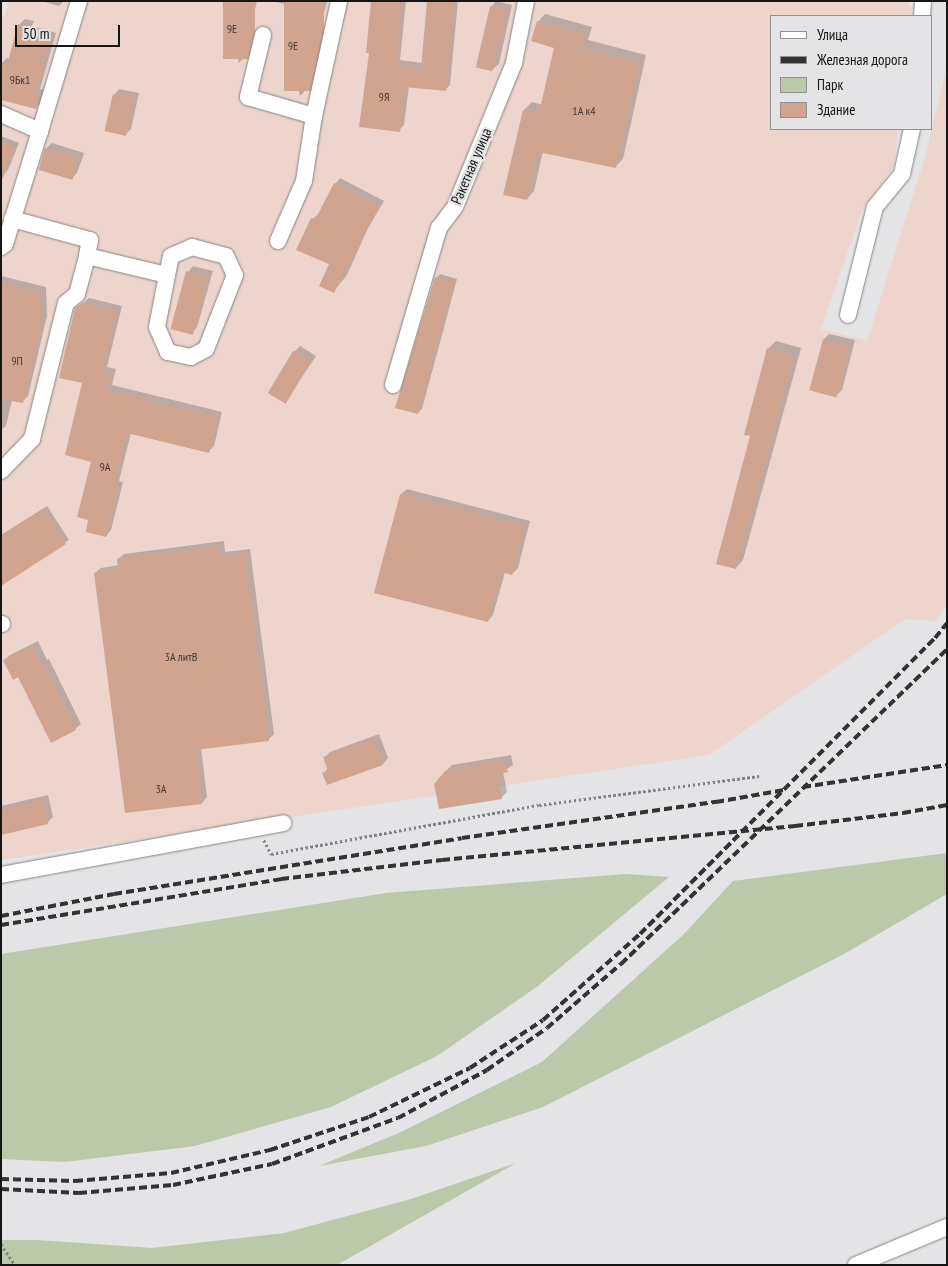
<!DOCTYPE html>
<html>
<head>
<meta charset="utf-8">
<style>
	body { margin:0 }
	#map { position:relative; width:948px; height:1266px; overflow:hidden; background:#e4e3e5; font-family:"PT Sans Narrow",sans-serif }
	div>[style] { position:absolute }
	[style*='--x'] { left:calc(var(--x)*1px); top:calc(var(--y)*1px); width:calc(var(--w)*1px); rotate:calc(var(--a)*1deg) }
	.industrial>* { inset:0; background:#edd4cc }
	.green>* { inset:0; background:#bbc8aa }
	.shadow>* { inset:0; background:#0003 }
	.building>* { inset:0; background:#d1a490; transform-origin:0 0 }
	.path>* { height:2.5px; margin-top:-1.25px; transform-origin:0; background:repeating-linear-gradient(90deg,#848385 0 2.5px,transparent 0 5px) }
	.roads { filter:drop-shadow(0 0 1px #858587) drop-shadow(0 0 1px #858587) }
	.minor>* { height:16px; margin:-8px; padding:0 8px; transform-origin:8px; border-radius:8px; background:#fff }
	.rail>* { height:4px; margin-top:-2px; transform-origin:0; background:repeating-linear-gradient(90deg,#333234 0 8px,transparent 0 12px) }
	span { translate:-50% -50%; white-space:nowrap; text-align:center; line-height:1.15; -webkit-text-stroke:4.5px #e4e3e5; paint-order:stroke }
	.number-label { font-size:12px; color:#443934 }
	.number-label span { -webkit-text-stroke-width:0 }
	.street-label { font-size:15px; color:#151516 }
	.frame { position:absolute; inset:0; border:2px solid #151516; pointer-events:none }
	.legend { position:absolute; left:770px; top:15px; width:162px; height:115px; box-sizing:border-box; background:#e4e3e5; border:1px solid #919192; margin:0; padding:6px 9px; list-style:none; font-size:15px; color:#151516 }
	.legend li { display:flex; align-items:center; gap:10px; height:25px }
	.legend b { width:25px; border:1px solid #919192 }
	.scale { position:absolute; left:15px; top:25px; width:105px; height:22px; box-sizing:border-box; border:2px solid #151516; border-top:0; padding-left:6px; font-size:15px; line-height:18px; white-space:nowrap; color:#151516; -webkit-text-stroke:4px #e4e3e5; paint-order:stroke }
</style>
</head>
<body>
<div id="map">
	<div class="industrial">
		<div style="clip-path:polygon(10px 1px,908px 1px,912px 10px,911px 16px,772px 16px,772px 129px,898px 129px,894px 166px,862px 211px,821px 329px,867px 341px,925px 157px,947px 66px,947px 604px,936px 621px,905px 619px,709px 755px,1px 860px,1px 22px)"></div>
	</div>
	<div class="green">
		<div style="clip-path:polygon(947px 853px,947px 894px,844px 954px,543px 1107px,426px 1146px,319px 1166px,401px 1132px,542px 1062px,683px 935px,733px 881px)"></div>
		<div style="clip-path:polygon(625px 874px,669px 877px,538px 986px,437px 1056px,331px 1107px,195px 1146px,65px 1162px,1px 1159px,1px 954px,386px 893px)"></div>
		<div style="clip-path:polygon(516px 1163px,337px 1265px,1px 1265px,1px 1240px,37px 1240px,152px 1248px,284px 1233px,411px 1199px)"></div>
	</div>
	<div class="shadow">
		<div style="clip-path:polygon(41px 1px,64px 1px,59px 6px)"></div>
		<div style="clip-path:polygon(224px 1px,257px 1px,243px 59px,239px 63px)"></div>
		<div style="clip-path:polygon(272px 1px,327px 1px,304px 92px,300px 96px,284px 4px)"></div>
		<div style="clip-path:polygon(372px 1px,406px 1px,400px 60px,423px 63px,428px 1px,458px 1px,450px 85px,445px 90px,409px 86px,404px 125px,399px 130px,370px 52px)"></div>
		<div style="clip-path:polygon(496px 1px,512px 5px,499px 64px,493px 69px,491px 7px)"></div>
		<div style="clip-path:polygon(545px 14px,592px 27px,588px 40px,646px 55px,623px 159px,615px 167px,543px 151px,534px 191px,527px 199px,505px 194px,524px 110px,532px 102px,543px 105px,556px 47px,538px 22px)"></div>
		<div style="clip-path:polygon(25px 19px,34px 21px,32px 26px,56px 33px,40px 89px,45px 90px,41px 102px,36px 108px,1px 64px,7px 58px,10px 59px,20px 24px)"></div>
		<div style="clip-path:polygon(119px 89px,139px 93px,131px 129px,125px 135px,114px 95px)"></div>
		<div style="clip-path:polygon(1px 136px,19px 143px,8px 170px,3px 175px)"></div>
		<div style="clip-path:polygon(52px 143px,84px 153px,77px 173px,71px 179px,40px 169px,46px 148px)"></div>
		<div style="clip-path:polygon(340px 178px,384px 201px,368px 228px,347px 275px,334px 291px,330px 264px,312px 219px,319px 214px,335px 184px)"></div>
		<div style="clip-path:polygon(193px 266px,213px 271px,197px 327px,192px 333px,188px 272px)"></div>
		<div style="clip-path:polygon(440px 274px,457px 279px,422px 409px,418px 413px,436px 278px)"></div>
		<div style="clip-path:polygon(1px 276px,46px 287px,47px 316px,28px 396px,22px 402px,12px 400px,6px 426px,1px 430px)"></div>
		<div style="clip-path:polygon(89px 298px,122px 306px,107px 367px,116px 369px,112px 385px,222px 412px,214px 446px,208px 452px,131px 433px,119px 481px,123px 482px,111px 530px,106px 536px,90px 519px,92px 461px,76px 309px)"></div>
		<div style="clip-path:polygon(829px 334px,855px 340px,842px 390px,836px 396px,824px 339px)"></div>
		<div style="clip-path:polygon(776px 341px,801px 348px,743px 560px,736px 568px,751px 435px,768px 349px)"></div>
		<div style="clip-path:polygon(300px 346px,316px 356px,285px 402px,294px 352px)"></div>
		<div style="clip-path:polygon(407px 489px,530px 521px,518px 568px,512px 574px,505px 572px,493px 615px,488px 621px,401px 494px)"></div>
		<div style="clip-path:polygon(47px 506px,69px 540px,1px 584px,1px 535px)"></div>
		<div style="clip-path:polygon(224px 541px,225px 552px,250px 549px,274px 734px,268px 740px,201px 748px,207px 797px,202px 803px,126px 812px,95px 573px,101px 568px,119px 565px,118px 559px,124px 554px)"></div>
		<div style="clip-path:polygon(38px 641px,47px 660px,49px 659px,81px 724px,75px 729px,4px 660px,10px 655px)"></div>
		<div style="clip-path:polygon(379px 734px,388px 758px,383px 764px,328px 784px,324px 773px,328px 768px,324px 758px,330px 752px)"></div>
		<div style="clip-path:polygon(511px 755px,513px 765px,503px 772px,507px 792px,501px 798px,446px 771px,452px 765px)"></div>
		<div style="clip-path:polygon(48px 795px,53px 817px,48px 822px,1px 834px,1px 806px)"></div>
	</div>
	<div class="building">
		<div style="left:223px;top:1px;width:32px;height:58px"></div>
		<div style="left:284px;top:1px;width:40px;height:90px"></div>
		<div style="clip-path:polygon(371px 1px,402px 1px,396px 65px,421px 68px,427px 1px,454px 1px,446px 91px,405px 87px,400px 132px,359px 127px,369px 53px,366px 53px)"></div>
		<div style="left:490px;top:6px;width:17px;height:63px;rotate:13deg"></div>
		<div style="clip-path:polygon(537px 21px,585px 35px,581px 48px,639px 63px,616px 168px,538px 152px,527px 200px,503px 195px,523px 110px,539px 113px,554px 48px,531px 41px)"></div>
		<div style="clip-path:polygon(18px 24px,29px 27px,27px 32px,51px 39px,35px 94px,40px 96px,36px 109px,1px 100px,1px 63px,7px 65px)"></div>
		<div style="left:113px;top:94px;width:22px;height:38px;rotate:13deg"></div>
		<div style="clip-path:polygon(1px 142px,15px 148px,2px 180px,1px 180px)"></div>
		<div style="left:45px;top:148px;width:35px;height:23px;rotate:16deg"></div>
		<div style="clip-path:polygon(334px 183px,379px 207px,334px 293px,319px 286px,329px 264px,296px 250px,311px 218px,315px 220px)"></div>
		<div style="left:186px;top:271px;width:23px;height:60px;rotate:15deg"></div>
		<div style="clip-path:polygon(435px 277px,454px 282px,418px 414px,395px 408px)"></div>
		<div style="clip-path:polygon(1px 283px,40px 293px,42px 322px,23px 403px,1px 399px)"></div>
		<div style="clip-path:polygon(82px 303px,117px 311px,102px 372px,111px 374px,107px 390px,217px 418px,209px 453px,127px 433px,114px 486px,118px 487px,106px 537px,86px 532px,88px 520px,77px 517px,91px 462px,65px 455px,82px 383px,59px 378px,75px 308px)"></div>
		<div style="left:823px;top:339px;width:28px;height:53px;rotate:15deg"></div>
		<div style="clip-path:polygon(767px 348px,794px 356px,736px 569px,716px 564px,750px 436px,744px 435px)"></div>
		<div style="left:293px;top:351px;width:21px;height:49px;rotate:31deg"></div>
		<div style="clip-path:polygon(400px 494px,525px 526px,512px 575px,501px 572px,488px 622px,374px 593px)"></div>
		<div style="clip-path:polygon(43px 509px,66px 544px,1px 586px,1px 536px)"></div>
		<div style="clip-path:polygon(218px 546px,220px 557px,245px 554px,269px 741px,196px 750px,202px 804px,125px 813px,94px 573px,118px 570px,117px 559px)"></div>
		<div style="clip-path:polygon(32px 646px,41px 664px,43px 664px,76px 730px,51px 743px,18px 677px,13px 680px,3px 660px)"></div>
		<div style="clip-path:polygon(374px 739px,383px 765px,327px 785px,322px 773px,328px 771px,323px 757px)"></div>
		<div style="clip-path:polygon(505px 760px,508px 772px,498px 774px,502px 799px,439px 809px,434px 784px,445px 771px)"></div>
		<div style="clip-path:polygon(42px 800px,48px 824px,1px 835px,1px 810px)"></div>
	</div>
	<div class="path">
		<div style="--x:264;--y:840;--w:16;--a:63"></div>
		<div style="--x:271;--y:854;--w:272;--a:-10.4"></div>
		<div style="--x:539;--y:805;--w:222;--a:-7.5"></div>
		<div style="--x:1;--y:1244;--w:25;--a:56"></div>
	</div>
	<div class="roads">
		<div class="minor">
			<div style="--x:922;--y:16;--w:15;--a:-86"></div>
			<div style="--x:263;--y:35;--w:64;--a:103.6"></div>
			<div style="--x:248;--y:97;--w:69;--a:16.1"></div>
			<div style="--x:1;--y:114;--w:43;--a:23.6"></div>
			<div style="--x:40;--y:131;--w:118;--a:107.2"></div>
			<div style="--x:5;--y:244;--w:5;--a:143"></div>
			<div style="--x:40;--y:131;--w:136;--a:-73.3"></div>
			<div style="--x:12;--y:219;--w:81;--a:15.1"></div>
			<div style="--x:90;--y:240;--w:16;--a:101"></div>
			<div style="--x:87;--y:256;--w:82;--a:13.4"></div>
			<div style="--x:167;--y:275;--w:19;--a:-78"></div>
			<div style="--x:171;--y:256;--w:23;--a:-23"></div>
			<div style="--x:192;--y:247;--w:35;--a:15"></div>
			<div style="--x:226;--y:256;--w:21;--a:65"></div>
			<div style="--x:235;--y:275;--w:79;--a:111.4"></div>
			<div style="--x:206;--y:349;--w:17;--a:152"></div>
			<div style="--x:191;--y:357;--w:24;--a:-168"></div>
			<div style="--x:168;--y:352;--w:27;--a:-114"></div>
			<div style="--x:157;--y:327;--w:53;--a:-79.1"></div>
			<div style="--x:278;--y:241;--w:65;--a:-66.6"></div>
			<div style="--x:304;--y:181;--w:66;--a:-81.3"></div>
			<div style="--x:314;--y:116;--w:118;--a:-77.7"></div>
			<div style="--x:848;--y:315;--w:111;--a:-76"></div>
			<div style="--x:875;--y:207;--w:43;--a:-50.7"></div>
			<div style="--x:902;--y:174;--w:46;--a:-77.5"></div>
			<div style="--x:393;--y:385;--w:164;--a:-73.7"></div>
			<div style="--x:439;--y:228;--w:26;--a:-53"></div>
			<div style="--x:455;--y:207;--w:156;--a:-67.7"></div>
			<div style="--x:514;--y:63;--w:63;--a:-79"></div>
			<div style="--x:1;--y:471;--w:45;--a:-45.9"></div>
			<div style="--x:32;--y:439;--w:140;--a:-76"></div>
			<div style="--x:66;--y:303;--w:14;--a:-39"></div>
			<div style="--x:77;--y:294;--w:39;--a:-75"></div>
			<div style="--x:1;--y:624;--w:1;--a:0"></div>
			<div style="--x:1;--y:875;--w:287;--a:-10.4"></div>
			<div style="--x:856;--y:1265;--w:99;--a:-22.7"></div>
		</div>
	</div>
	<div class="rail">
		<div style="--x:803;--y:787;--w:146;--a:-8.7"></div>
		<div style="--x:1;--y:916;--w:115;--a:-11"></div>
		<div style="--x:114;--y:894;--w:352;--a:-9.1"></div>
		<div style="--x:462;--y:838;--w:257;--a:-8.1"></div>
		<div style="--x:716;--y:802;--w:69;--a:-10"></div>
		<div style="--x:1;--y:925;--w:284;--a:-9.3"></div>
		<div style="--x:281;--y:879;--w:162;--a:-6.7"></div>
		<div style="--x:442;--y:860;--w:355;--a:-5.5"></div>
		<div style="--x:795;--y:826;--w:109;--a:-6.9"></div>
		<div style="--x:903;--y:813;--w:45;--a:-10.3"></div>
		<div style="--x:1;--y:1179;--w:74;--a:1.5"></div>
		<div style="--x:75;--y:1181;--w:96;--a:-4.8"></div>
		<div style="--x:171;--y:1173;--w:102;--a:-13.1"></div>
		<div style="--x:270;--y:1150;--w:104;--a:-18.4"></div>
		<div style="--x:369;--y:1117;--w:112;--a:-25.9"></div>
		<div style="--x:470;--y:1068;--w:87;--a:-33.3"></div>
		<div style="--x:543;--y:1020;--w:130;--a:-41.6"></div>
		<div style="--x:640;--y:934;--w:418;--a:-45.1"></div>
		<div style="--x:935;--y:638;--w:19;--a:-51"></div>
		<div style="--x:1;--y:1189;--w:78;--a:2.9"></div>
		<div style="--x:79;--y:1193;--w:94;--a:-4.9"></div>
		<div style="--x:173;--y:1185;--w:101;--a:-12"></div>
		<div style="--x:272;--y:1164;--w:134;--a:-20.1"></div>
		<div style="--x:398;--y:1118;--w:101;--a:-28.3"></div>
		<div style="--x:487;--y:1070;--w:73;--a:-35"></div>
		<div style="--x:547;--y:1028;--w:98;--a:-40.9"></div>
		<div style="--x:621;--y:964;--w:453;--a:-44"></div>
	</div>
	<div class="number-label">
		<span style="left:232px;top:29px">9Е</span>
		<span style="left:293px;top:46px">9Е</span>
		<span style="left:20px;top:80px">9Бк1</span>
		<span style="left:384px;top:97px">9Я</span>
		<span style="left:584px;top:111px">1А к4</span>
		<span style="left:17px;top:361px">9П</span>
		<span style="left:105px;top:467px">9А</span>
		<span style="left:181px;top:657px">3А литВ</span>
		<span style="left:161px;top:789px">3А</span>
	</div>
	<div class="street-label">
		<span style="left:471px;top:166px;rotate:-67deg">Ракетная улица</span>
	</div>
	<div class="frame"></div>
	<ul class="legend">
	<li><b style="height:6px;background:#fff"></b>Улица</li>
	<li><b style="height:6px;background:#333234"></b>Железная дорога</li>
	<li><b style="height:14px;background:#bbc8aa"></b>Парк</li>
	<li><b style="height:14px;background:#d1a490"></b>Здание</li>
	</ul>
	<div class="scale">50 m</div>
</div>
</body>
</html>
